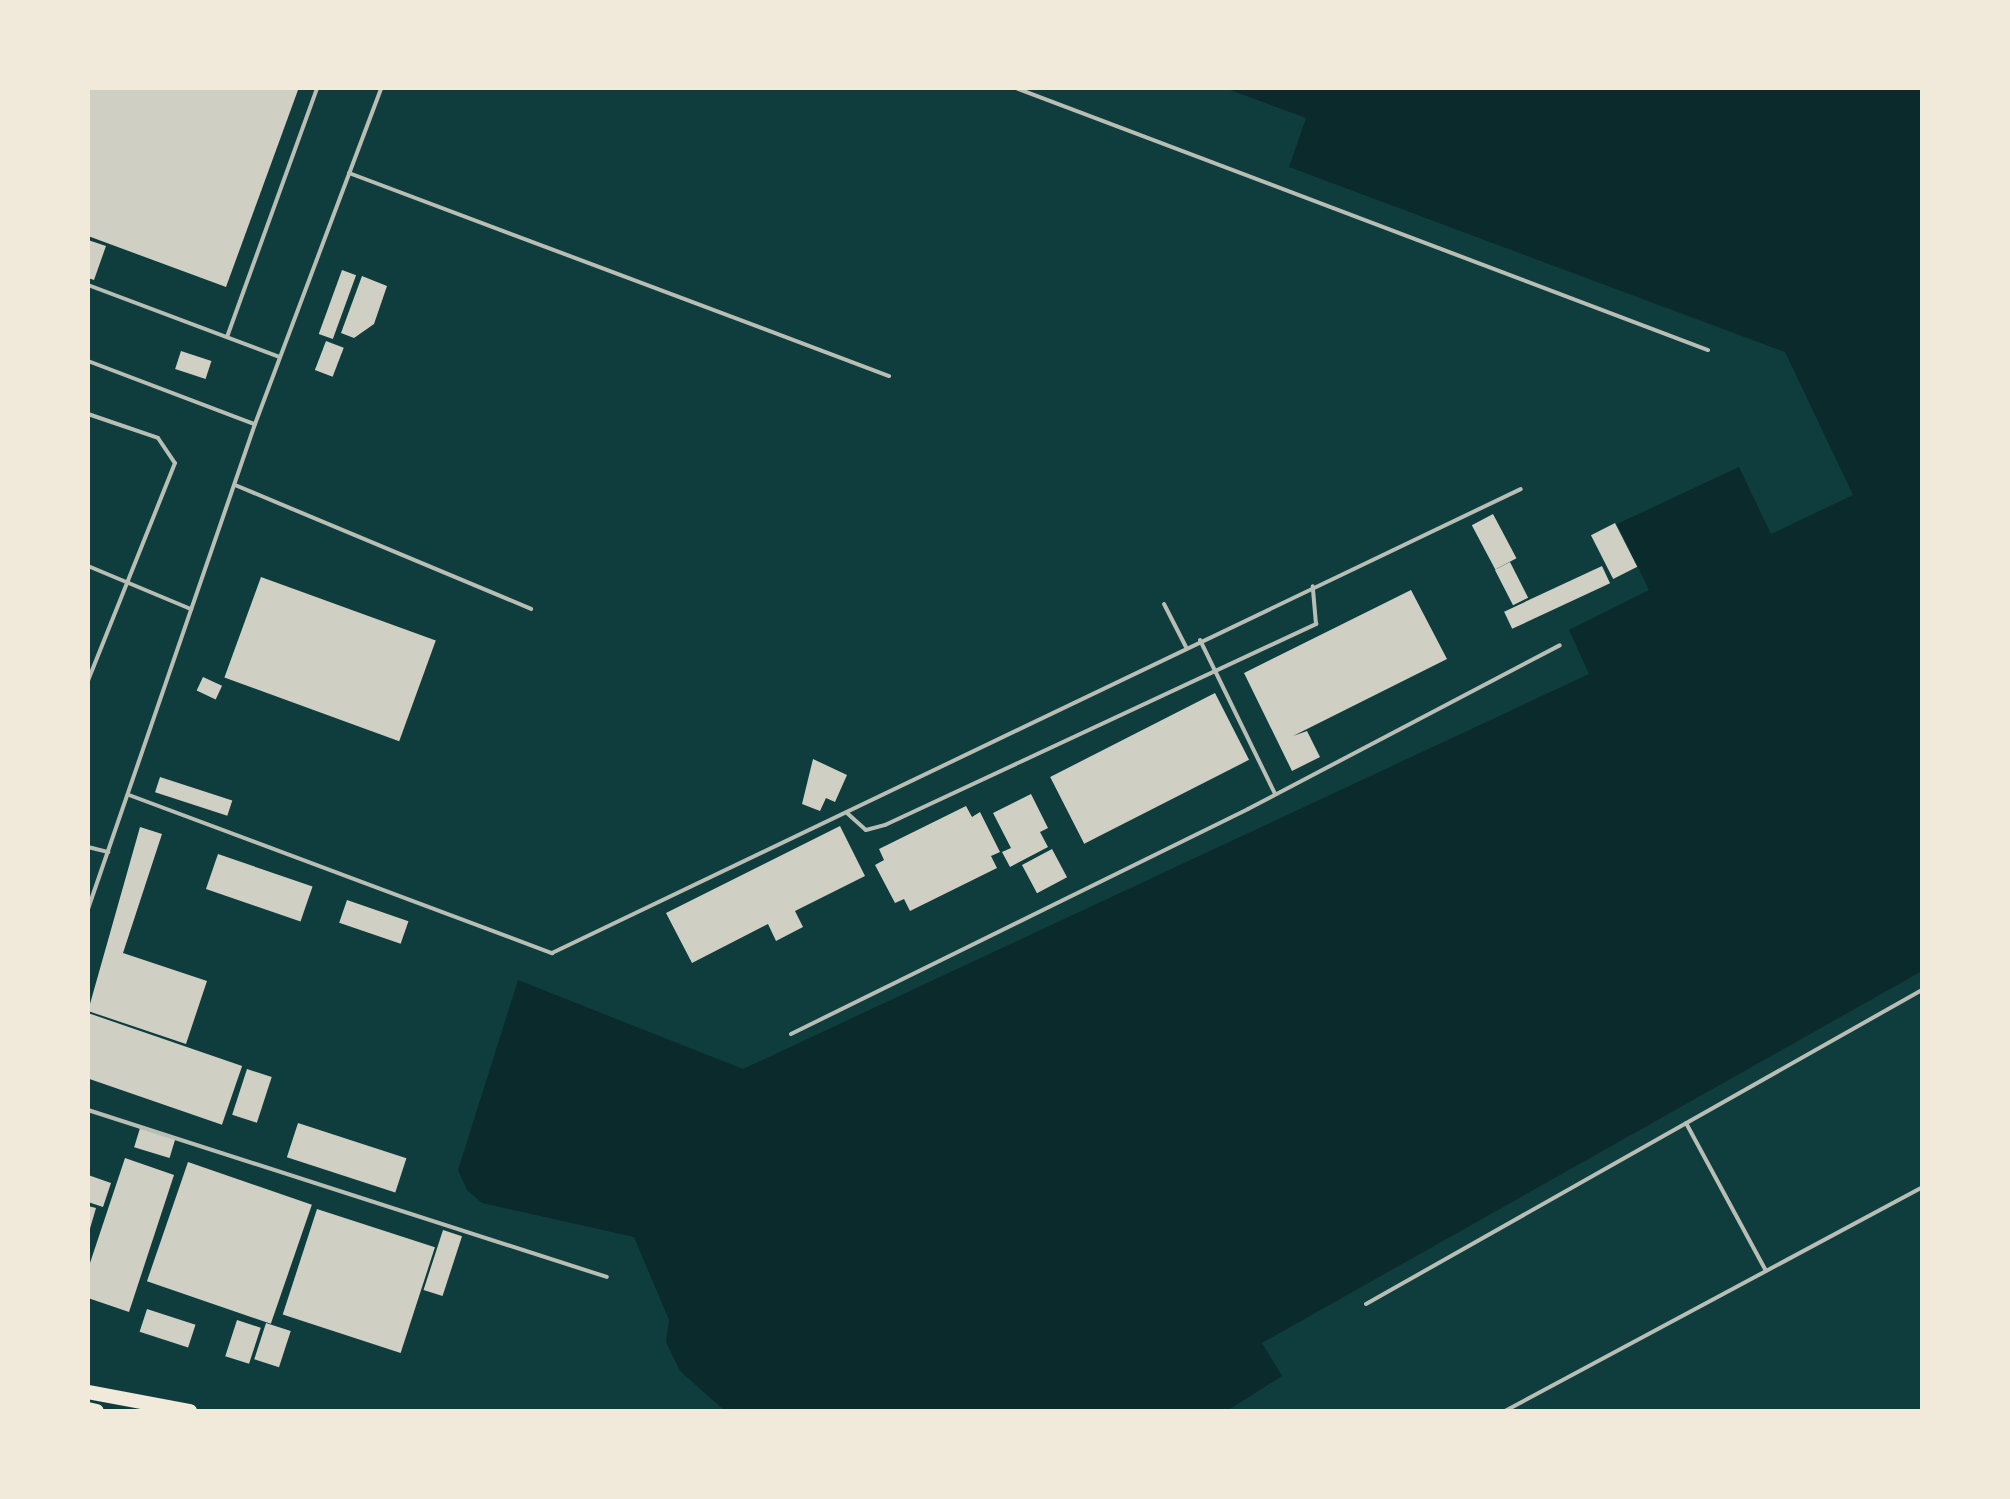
<!DOCTYPE html>
<html>
<head>
<meta charset="utf-8">
<style>
	body { margin:0 }
	#map { position:relative; width:2010px; height:1499px; overflow:hidden; background:#0f3d3e; font-family:Arial,sans-serif }
	div>[style] { position:absolute }
	[style*='--x'] { left:calc(var(--x)*1px); top:calc(var(--y)*1px); width:calc(var(--w)*1px); rotate:calc(var(--a)*1deg) }
	.water>* { inset:0; background:#0a2a2b }
	.building>* { inset:0; background:#cfcfc3; transform-origin:0 0 }
	.service>* { height:4px; margin:-2px; padding:0 2px; transform-origin:2px; border-radius:2px; background:#b8beb3 }
	.trunk>* { height:14px; margin:-7px; padding:0 7px; transform-origin:7px; border-radius:7px; background:#f1e9da }
	span { translate:-50% -50%; white-space:nowrap; text-align:center; line-height:1.15; -webkit-text-stroke:6px #f1e9da; paint-order:stroke }
	.frame { position:absolute; inset:0; border:90px solid #f1e9da; pointer-events:none }
</style>
</head>
<body>
<div id="map">
	<div class="water">
		<div style="clip-path:polygon(1225px 88px,1922px 88px,1922px 971px,1262px 1343px,1282px 1376px,1227px 1411px,725px 1411px,680px 1371px,666px 1342px,669px 1320px,634px 1237px,482px 1203px,467px 1190px,458px 1170px,518px 980px,743px 1069px,1589px 674px,1569px 630px,1649px 590px,1617px 524px,1739px 467px,1771px 534px,1853px 495px,1785px 352px,1289px 167px,1306px 118px)"></div>
	</div>
	<div class="building">
		<div style="clip-path:polygon(88px 88px,298px 90px,226px 287px,88px 236px)"></div>
		<div style="clip-path:polygon(88px 240px,106px 246px,94px 280px,88px 278px)"></div>
		<div style="left:342px;top:270px;width:15px;height:68px;rotate:20deg"></div>
		<div style="clip-path:polygon(362px 276px,387px 286px,374px 324px,354px 338px,341px 333px)"></div>
		<div style="left:326px;top:341px;width:19px;height:31px;rotate:21deg"></div>
		<div style="left:181px;top:351px;width:32px;height:19px;rotate:18deg"></div>
		<div style="left:1493px;top:514px;width:50px;height:24px;rotate:62deg"></div>
		<div style="left:1615px;top:523px;width:49px;height:27px;rotate:63deg"></div>
		<div style="left:1510px;top:562px;width:40px;height:17px;rotate:63deg"></div>
		<div style="left:1602px;top:566px;width:19px;height:108px;rotate:65deg"></div>
		<div style="left:261px;top:577px;width:186px;height:107px;rotate:20deg"></div>
		<div style="clip-path:polygon(1411px 590px,1447px 659px,1293px 736px,1307px 731px,1320px 757px,1292px 771px,1244px 673px)"></div>
		<div style="left:203px;top:677px;width:21px;height:15px;rotate:25deg"></div>
		<div style="left:1215px;top:693px;width:75px;height:185px;rotate:63deg"></div>
		<div style="clip-path:polygon(813px 759px,847px 775px,835px 802px,826px 798px,820px 811px,802px 804px)"></div>
		<div style="left:160px;top:777px;width:76px;height:16px;rotate:18deg"></div>
		<div style="clip-path:polygon(1031px 794px,1048px 828px,1040px 832px,1048px 847px,1010px 867px,1002px 852px,1011px 848px,993px 813px)"></div>
		<div style="clip-path:polygon(966px 806px,972px 817px,980px 812px,1000px 852px,991px 856px,997px 868px,910px 911px,904px 899px,895px 903px,875px 865px,884px 860px,879px 849px)"></div>
		<div style="clip-path:polygon(840px 826px,865px 876px,795px 911px,803px 927px,776px 941px,768px 924px,692px 963px,666px 913px)"></div>
		<div style="clip-path:polygon(140px 827px,162px 834px,123px 953px,207px 981px,186px 1044px,88px 1011px)"></div>
		<div style="left:1052px;top:849px;width:32px;height:34px;rotate:62deg"></div>
		<div style="left:218px;top:854px;width:100px;height:37px;rotate:19deg"></div>
		<div style="left:347px;top:900px;width:65px;height:24px;rotate:19deg"></div>
		<div style="left:88px;top:1013px;width:163px;height:62px;rotate:19deg"></div>
		<div style="left:247px;top:1069px;width:26px;height:48px;rotate:18deg"></div>
		<div style="left:298px;top:1123px;width:114px;height:36px;rotate:18deg"></div>
		<div style="left:140px;top:1128px;width:37px;height:20px;rotate:17deg"></div>
		<div style="clip-path:polygon(125px 1158px,174px 1175px,129px 1312px,88px 1298px,88px 1269px)"></div>
		<div style="left:188px;top:1162px;width:131px;height:126px;rotate:19deg"></div>
		<div style="clip-path:polygon(88px 1175px,111px 1183px,103px 1207px,88px 1202px)"></div>
		<div style="clip-path:polygon(88px 1206px,96px 1208px,89px 1232px,88px 1232px)"></div>
		<div style="left:317px;top:1209px;width:124px;height:111px;rotate:18deg"></div>
		<div style="left:443px;top:1230px;width:20px;height:63px;rotate:18deg"></div>
		<div style="left:147px;top:1309px;width:51px;height:24px;rotate:18deg"></div>
		<div style="left:237px;top:1320px;width:25px;height:38px;rotate:18deg"></div>
		<div style="left:266px;top:1323px;width:26px;height:38px;rotate:18deg"></div>
	</div>
	<div class="service">
		<div style="--x:1016;--y:88;--w:740;--a:20.74"></div>
		<div style="--x:349;--y:173;--w:577;--a:20.6"></div>
		<div style="--x:88;--y:285;--w:205;--a:20.6"></div>
		<div style="--x:227;--y:337;--w:265;--a:-70.1"></div>
		<div style="--x:88;--y:361;--w:178;--a:20.8"></div>
		<div style="--x:88;--y:414;--w:74;--a:18.9"></div>
		<div style="--x:158;--y:438;--w:30;--a:56"></div>
		<div style="--x:175;--y:463;--w:235;--a:111.8"></div>
		<div style="--x:235;--y:485;--w:321;--a:22.7"></div>
		<div style="--x:88;--y:566;--w:112;--a:22.7"></div>
		<div style="--x:1164;--y:604;--w:48;--a:62.9"></div>
		<div style="--x:1200;--y:640;--w:171;--a:64"></div>
		<div style="--x:129;--y:795;--w:452;--a:20.5"></div>
		<div style="--x:552;--y:953;--w:1074;--a:-25.59"></div>
		<div style="--x:847;--y:813;--w:25;--a:42"></div>
		<div style="--x:866;--y:830;--w:20;--a:-15"></div>
		<div style="--x:885;--y:825;--w:476;--a:-25"></div>
		<div style="--x:1316;--y:624;--w:38;--a:-95"></div>
		<div style="--x:88;--y:847;--w:21;--a:14"></div>
		<div style="--x:88;--y:909;--w:513;--a:-71"></div>
		<div style="--x:255;--y:424;--w:359;--a:-69.4"></div>
		<div style="--x:791;--y:1034;--w:509;--a:-26.21"></div>
		<div style="--x:1248;--y:809;--w:352;--a:-27.7"></div>
		<div style="--x:88;--y:1110;--w:545;--a:17.84"></div>
		<div style="--x:1686;--y:1123;--w:168;--a:61.6"></div>
		<div style="--x:1366;--y:1304;--w:639;--a:-29.46"></div>
		<div style="--x:1505;--y:1411;--w:473;--a:-28.2"></div>
	</div>
	<div class="trunk">
		<div style="--x:88;--y:1392;--w:104;--a:10.6"></div>
		<div style="--x:88;--y:1409;--w:9;--a:13"></div>
	</div>
	<div class="frame"></div>
</div>
</body>
</html>
